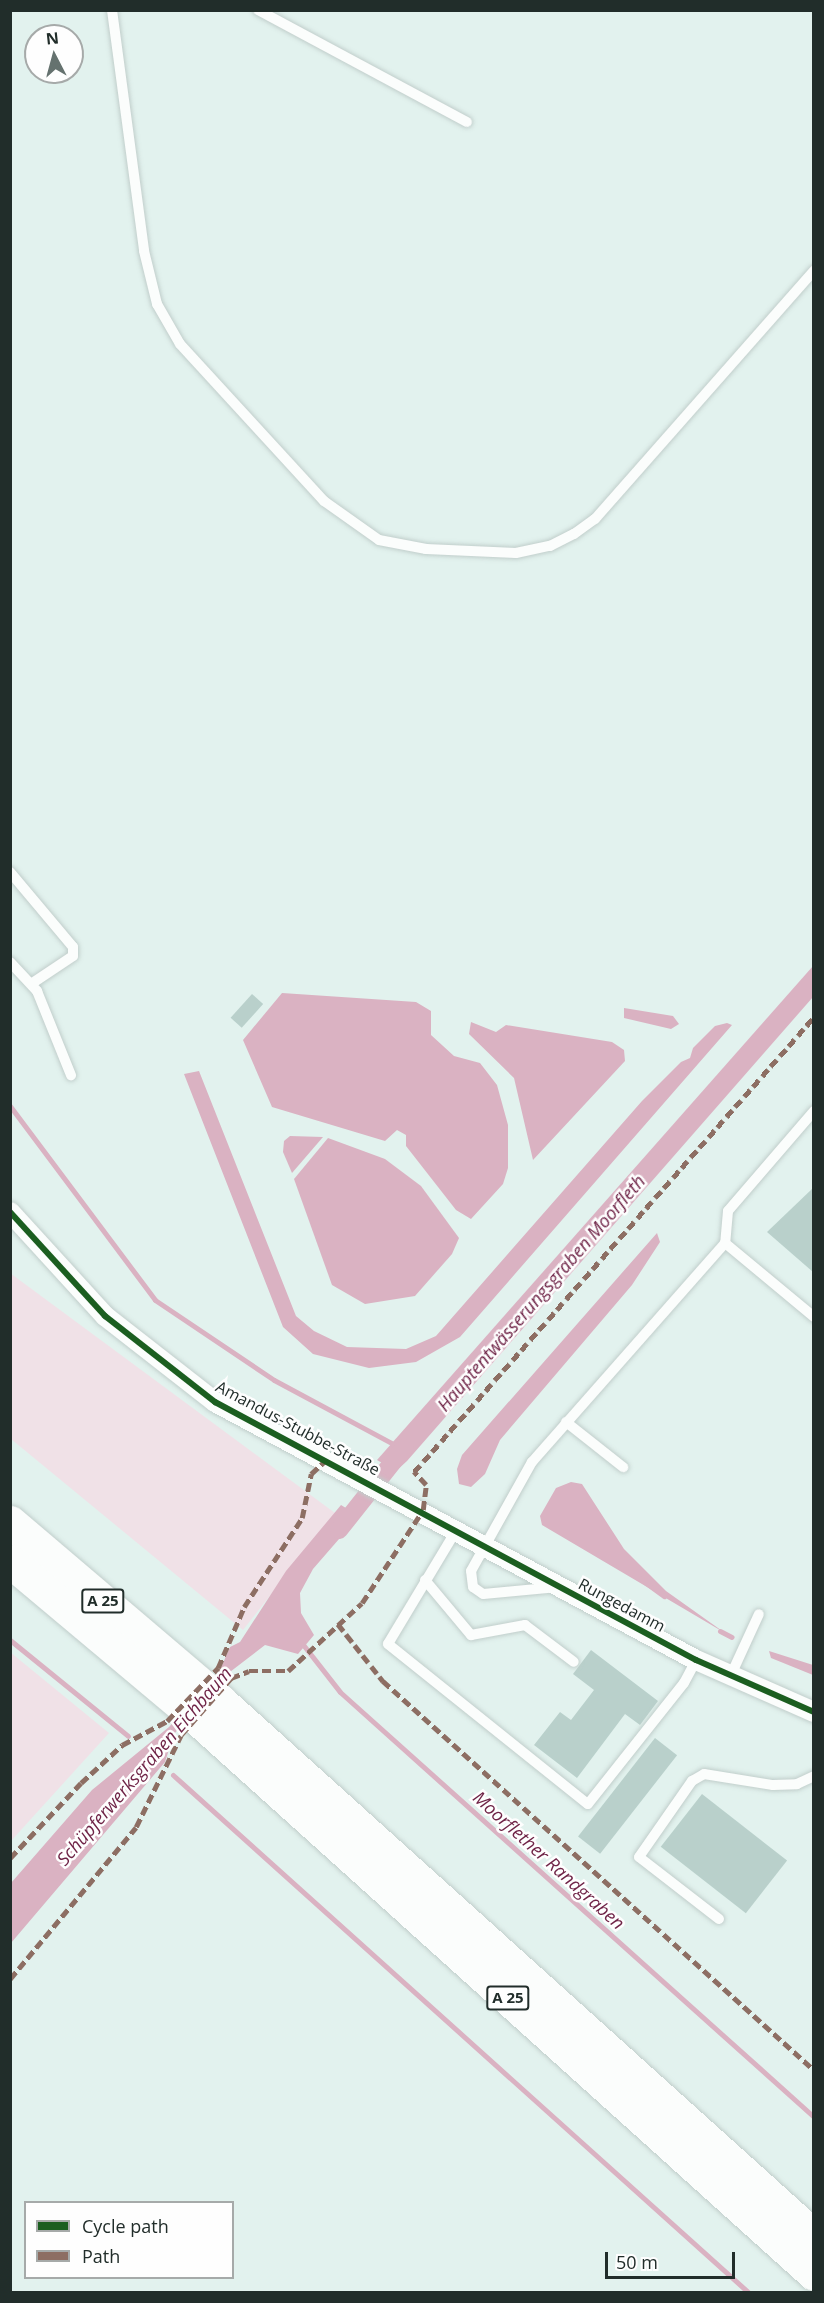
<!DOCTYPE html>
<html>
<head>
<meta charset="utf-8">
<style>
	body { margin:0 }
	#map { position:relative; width:824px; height:2303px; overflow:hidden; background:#e2f2ee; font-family:"Open Sans",sans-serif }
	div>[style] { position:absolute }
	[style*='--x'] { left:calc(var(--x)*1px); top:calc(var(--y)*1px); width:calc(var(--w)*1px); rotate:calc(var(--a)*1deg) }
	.green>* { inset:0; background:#f0e1e7 }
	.water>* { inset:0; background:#dab2c2 }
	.stream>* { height:5px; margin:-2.5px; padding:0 2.5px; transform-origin:2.5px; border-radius:2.5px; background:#dab2c2 }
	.canal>* { height:18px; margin:-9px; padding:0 9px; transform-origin:9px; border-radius:9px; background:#dab2c2 }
	.building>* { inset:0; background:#b9d0cb; transform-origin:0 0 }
	.roads { filter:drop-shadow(0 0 2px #c1cecb) drop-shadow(0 0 2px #c1cecb) }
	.service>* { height:10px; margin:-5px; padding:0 5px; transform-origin:5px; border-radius:5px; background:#fbfdfc }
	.minor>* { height:20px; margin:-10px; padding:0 10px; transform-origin:10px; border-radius:10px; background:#fbfdfc }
	.motorway>* { height:33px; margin:-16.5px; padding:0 16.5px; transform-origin:16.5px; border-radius:16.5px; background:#fbfdfc }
	.quiet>* { height:4.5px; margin-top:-2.25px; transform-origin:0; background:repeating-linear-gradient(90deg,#8d6e63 0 9px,transparent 0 13.5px) }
	.cycleway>* { height:6px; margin:-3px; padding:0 3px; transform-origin:3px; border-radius:3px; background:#1b5e20 }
	span { translate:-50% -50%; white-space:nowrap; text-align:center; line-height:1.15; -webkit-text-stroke:5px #fefefe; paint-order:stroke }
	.shield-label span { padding:2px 4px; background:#fefefe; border:2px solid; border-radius:4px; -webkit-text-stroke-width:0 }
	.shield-label { font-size:15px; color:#212d2a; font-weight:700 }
	.street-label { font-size:16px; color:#212d2a }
	.water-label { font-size:18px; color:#6f2447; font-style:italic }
	.frame { position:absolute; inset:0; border:12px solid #212d2a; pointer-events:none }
	.legend { position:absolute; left:24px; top:2201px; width:210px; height:78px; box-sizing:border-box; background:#fefefe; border:2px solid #a6aaa9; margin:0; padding:8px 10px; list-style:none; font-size:18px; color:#212d2a }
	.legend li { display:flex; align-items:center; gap:12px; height:30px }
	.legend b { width:30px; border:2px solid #a6aaa9 }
	.north { position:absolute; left:24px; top:24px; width:60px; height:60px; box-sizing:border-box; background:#fefefe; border:2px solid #a6aaa9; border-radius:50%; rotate:354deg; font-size:16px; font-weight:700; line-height:24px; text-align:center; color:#212d2a }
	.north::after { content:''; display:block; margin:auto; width:21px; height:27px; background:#65726f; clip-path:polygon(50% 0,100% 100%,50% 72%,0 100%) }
	.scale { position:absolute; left:605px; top:2252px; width:130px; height:27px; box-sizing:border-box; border:3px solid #212d2a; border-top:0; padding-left:8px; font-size:18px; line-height:21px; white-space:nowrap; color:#212d2a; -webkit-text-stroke:4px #fefefe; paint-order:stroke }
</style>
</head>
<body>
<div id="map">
	<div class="green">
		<div style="clip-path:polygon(10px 1273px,335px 1513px,243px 1630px,11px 1439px)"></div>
		<div style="clip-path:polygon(10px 1652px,109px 1733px,11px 1841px,10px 1841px)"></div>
	</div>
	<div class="water">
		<div style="clip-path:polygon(813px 966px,813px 997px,407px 1461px,396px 1471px,377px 1460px)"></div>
		<div style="clip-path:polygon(282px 993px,416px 1002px,431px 1011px,431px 1035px,454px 1056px,480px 1063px,497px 1085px,508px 1125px,508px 1168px,503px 1184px,471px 1219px,456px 1210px,406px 1146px,406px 1135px,397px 1130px,385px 1141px,272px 1107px,243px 1040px)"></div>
		<div style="clip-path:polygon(624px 1008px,673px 1016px,679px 1024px,671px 1029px,624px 1018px)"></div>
		<div style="clip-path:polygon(471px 1022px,496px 1032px,506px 1025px,612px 1042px,624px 1050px,625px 1061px,533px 1160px,514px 1078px,469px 1034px)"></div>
		<div style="clip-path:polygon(727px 1023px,732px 1025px,460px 1337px,416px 1362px,369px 1368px,313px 1354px,283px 1327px,184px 1074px,199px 1071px,296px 1316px,314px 1331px,347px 1347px,406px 1349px,436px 1336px,642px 1101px,681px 1062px,690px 1058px,693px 1048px,715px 1026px)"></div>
		<div style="clip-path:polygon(290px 1136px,323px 1137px,292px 1173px,283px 1152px,284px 1141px)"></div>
		<div style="clip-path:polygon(328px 1138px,385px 1159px,421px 1186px,459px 1238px,452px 1254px,415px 1296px,365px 1304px,332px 1285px,294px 1179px)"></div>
		<div style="clip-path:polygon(657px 1233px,660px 1242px,632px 1285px,500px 1440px,485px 1474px,471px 1487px,459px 1484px,457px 1469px,462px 1455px)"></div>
		<div style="clip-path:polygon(571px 1482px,582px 1484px,624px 1549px,666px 1591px,725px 1633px,542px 1525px,540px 1516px,556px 1488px)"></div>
		<div style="clip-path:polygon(341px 1505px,359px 1516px,313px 1569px,300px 1593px,301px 1613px,314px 1635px,298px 1654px,265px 1645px,226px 1675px,174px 1734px,165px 1762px,11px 1943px,11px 1883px,92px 1790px,169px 1727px,220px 1670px,230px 1647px,240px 1642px,286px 1571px)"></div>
		<div style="clip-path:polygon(769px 1651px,813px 1665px,813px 1675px,771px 1658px)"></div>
	</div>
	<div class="stream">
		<div style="--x:10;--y:1106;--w:242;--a:53.2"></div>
		<div style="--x:155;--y:1300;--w:143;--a:33.9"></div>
		<div style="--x:274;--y:1380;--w:142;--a:28.2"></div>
		<div style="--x:635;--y:1575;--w:36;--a:36"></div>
		<div style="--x:720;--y:1631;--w:13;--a:27"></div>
		<div style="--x:10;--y:1640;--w:152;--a:39.1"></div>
		<div style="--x:301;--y:1642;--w:63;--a:52"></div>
		<div style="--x:340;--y:1692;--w:637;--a:41.88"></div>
		<div style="--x:173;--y:1775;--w:773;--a:41.96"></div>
	</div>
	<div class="canal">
		<div style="--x:339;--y:1530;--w:105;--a:-51.6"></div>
	</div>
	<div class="building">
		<div style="left:252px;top:994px;width:15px;height:32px;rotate:42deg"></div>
		<div style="clip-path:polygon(813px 1188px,813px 1272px,767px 1232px)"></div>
		<div style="clip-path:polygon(591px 1650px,658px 1701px,640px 1725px,625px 1714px,577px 1778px,534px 1745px,560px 1712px,571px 1720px,594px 1690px,573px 1674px)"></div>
		<div style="left:655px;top:1738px;width:28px;height:125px;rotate:38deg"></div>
		<div style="left:702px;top:1794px;width:108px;height:67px;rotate:38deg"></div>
	</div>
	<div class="roads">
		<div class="service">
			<div style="--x:112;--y:10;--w:243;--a:82.4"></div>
			<div style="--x:144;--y:251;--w:55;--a:76.2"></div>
			<div style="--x:157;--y:304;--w:46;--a:60.1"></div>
			<div style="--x:180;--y:344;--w:213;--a:47.5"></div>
			<div style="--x:324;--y:501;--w:67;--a:35.3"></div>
			<div style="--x:379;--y:540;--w:48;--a:10.8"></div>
			<div style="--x:426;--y:549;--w:90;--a:2.5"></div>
			<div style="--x:516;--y:553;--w:35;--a:-12"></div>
			<div style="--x:550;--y:546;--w:27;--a:-27"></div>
			<div style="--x:574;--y:534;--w:26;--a:-36"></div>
			<div style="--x:595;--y:519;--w:331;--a:-48.6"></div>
			<div style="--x:258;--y:10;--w:237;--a:28.2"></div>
			<div style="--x:10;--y:872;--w:98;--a:50"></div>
			<div style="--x:73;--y:947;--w:9;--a:90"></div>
			<div style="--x:73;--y:956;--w:50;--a:146.3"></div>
			<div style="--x:10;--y:962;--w:40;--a:47"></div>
			<div style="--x:37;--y:991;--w:91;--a:68"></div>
			<div style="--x:814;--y:1111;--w:132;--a:130.7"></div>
			<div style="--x:728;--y:1211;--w:32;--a:95"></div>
			<div style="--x:725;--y:1243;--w:116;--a:39.7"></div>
			<div style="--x:566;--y:1422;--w:73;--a:38.3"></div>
			<div style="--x:457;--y:1529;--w:134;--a:121"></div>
			<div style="--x:388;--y:1644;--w:256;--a:38.7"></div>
			<div style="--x:588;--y:1804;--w:154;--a:-51.6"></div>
			<div style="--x:684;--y:1683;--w:26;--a:-62"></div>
			<div style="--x:425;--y:1580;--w:72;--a:50.1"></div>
			<div style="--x:471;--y:1635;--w:55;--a:-10.5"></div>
			<div style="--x:525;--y:1625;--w:61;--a:37.1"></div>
			<div style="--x:558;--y:1587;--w:75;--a:174.7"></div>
			<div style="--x:483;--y:1594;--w:12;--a:-145"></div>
			<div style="--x:473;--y:1587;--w:16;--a:-97"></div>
			<div style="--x:471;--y:1571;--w:125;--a:-60.8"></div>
			<div style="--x:532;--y:1462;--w:292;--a:-48.6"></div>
			<div style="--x:730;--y:1677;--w:69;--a:-65.3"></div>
			<div style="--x:719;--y:1919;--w:101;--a:-142.2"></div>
			<div style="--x:639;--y:1857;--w:93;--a:-55.1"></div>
			<div style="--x:692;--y:1781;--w:14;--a:-30"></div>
			<div style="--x:704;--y:1774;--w:70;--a:9.1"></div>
			<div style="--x:773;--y:1785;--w:24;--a:-2"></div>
			<div style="--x:797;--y:1784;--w:19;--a:-25"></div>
		</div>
		<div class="minor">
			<div style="--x:10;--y:1212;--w:141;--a:47.6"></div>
			<div style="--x:105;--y:1316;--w:140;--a:38"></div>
			<div style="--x:215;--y:1402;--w:546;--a:28.21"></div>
			<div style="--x:696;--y:1660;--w:129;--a:23.8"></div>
		</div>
		<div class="motorway">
			<div style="--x:10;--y:1522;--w:276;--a:40.4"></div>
			<div style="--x:220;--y:1701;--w:799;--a:42.01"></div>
			<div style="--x:10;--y:1561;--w:236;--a:40"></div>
			<div style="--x:191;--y:1713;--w:838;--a:42"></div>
		</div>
	</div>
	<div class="quiet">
		<div style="--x:338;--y:1624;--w:73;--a:51.7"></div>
		<div style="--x:383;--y:1681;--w:581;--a:42.07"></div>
		<div style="--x:10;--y:1858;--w:103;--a:-46.6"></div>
		<div style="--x:81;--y:1783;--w:56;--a:-42.8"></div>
		<div style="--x:122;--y:1745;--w:51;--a:-28.1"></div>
		<div style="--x:167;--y:1721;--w:74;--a:-46.1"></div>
		<div style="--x:218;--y:1668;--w:66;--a:-66.9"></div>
		<div style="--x:244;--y:1607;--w:106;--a:-56.9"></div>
		<div style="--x:302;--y:1518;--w:45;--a:-78.4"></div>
		<div style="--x:311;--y:1474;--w:21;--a:-43"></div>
		<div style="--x:10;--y:1979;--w:197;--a:-50.3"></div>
		<div style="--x:136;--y:1827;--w:102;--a:-63.9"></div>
		<div style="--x:181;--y:1735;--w:76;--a:-48.7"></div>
		<div style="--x:231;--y:1678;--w:19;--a:-21"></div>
		<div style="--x:249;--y:1671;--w:39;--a:0"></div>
		<div style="--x:288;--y:1671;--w:100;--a:-42.6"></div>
		<div style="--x:362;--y:1603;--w:111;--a:-56.7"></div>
		<div style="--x:423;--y:1510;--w:25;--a:-83"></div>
		<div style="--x:426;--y:1485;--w:18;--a:-133"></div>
		<div style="--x:414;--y:1472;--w:606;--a:-48.68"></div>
	</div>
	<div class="cycleway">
		<div style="--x:10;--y:1212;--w:141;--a:47.6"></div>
		<div style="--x:105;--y:1316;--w:140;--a:38"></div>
		<div style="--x:215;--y:1402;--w:546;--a:28.21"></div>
		<div style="--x:696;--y:1660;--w:129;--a:23.8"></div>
	</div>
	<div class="shield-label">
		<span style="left:103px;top:1601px">A 25</span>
		<span style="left:508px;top:1998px">A 25</span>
	</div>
	<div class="street-label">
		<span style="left:298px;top:1428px;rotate:28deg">Amandus-Stubbe-Straße</span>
		<span style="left:622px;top:1605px;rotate:28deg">Rungedamm</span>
	</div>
	<div class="water-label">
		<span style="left:541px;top:1293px;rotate:-49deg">Hauptentwässerungsgraben Moorfleth</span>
		<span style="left:144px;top:1766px;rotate:-49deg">Schüpferwerksgraben Eichbaum</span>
		<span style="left:549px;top:1860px;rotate:42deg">Moorflether Randgraben</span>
	</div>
	<div class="frame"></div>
	<ul class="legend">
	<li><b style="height:8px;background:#1b5e20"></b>Cycle path</li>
	<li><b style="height:8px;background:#8d6e63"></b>Path</li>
	</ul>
	<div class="north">N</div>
	<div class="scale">50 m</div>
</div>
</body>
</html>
